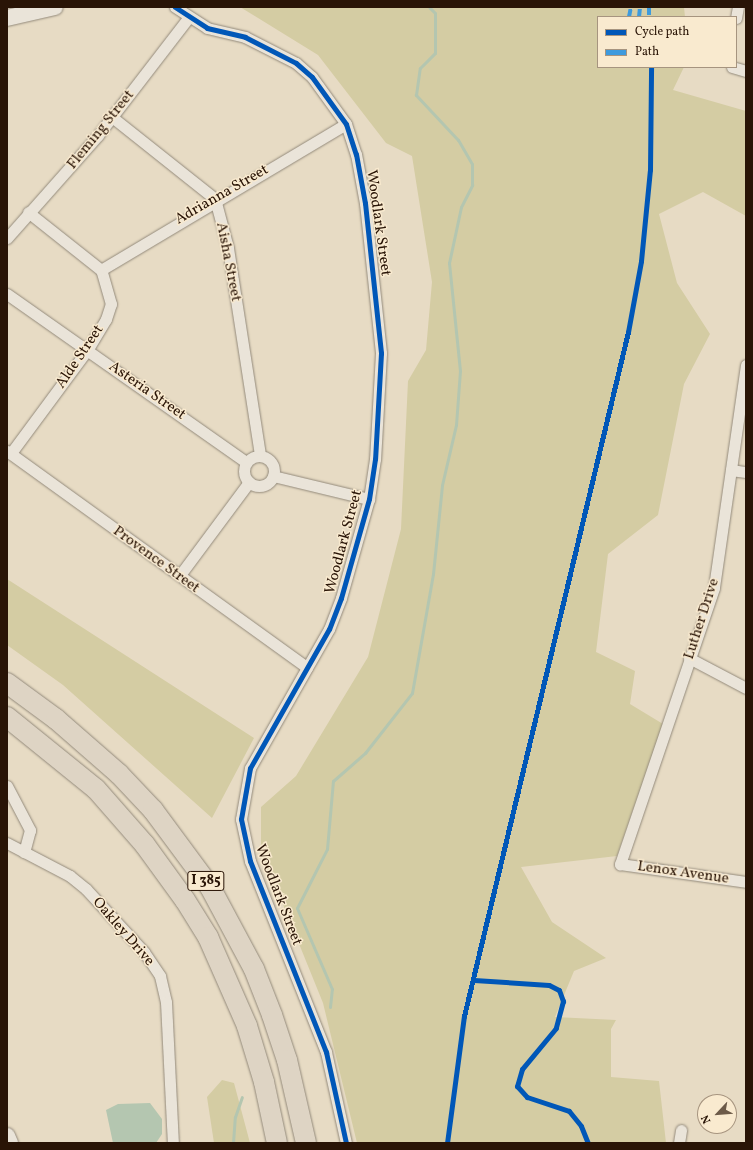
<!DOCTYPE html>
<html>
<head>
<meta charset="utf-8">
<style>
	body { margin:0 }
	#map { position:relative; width:753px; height:1150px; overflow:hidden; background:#e7dbc4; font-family:Vollkorn,serif }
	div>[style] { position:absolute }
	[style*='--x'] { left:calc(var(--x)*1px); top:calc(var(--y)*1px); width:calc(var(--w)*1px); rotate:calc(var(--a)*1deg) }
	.green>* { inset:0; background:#d4cca3 }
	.water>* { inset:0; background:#b4c6b0 }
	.stream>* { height:3px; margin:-1.5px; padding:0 1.5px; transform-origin:1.5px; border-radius:1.5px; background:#b4c6b0 }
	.roads { filter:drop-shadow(0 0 1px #938a7b) drop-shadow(0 0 1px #938a7b) }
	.street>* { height:11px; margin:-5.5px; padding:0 5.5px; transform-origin:5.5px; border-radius:5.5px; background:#eae4d9 }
	.street>.ring { margin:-5.5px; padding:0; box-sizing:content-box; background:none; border:11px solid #eae4d9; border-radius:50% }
	.secondary>* { height:16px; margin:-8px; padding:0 8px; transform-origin:8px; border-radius:8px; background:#eae4d9 }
	.highway>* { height:20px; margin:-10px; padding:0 10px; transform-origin:10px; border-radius:10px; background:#ded4c4 }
	.quiet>* { height:4px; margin-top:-2px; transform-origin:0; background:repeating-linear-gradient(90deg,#3d9add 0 8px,transparent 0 12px) }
	.cycleway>* { height:5px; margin:-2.5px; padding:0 2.5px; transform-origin:2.5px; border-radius:2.5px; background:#0057b8 }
	span { translate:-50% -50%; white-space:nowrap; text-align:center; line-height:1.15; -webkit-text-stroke:3px #f9eacf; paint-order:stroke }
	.shield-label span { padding:1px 3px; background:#f9eacf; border:1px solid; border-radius:3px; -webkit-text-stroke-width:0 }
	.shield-label { font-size:14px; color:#291406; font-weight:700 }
	.street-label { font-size:15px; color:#291406 }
	.frame { position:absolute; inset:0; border:8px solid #291406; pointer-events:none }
	.legend { position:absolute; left:597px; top:16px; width:140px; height:52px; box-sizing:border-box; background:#f9eacf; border:1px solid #a6947f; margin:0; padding:5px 7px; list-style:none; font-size:12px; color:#291406 }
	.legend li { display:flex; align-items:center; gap:8px; height:20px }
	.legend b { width:20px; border:1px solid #a6947f }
	.north { position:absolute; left:697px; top:1094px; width:40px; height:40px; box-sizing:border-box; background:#f9eacf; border:1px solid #a6947f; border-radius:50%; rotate:244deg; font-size:11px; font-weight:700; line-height:16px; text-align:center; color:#291406 }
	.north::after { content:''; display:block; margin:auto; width:14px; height:18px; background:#6c5a48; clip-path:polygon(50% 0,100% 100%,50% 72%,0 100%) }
</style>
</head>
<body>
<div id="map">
	<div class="green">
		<div style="clip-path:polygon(240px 7px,684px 7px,685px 17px,598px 17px,598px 67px,684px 67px,673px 90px,746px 111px,746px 216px,703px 192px,659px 214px,677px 283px,710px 334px,684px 384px,658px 515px,608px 554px,596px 652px,635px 671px,630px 704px,663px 724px,617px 856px,521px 867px,552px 922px,606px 958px,574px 971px,555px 1017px,616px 1020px,611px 1029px,611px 1077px,659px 1081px,666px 1143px,357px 1143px,323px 1003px,261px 850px,261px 807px,296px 776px,368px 657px,401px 529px,408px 381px,426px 350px,432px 282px,412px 156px,386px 143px,318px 55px)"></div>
		<div style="clip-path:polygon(7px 579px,254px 738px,212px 818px,63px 685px,7px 645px)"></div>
		<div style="clip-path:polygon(222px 1080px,234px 1083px,250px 1143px,214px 1143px,207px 1097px)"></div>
	</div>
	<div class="water">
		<div style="clip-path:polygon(150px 1103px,162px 1119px,162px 1134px,156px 1143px,113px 1143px,106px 1110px,118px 1104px)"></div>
	</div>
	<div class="stream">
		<div style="--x:330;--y:1007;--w:18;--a:-84"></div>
		<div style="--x:332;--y:989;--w:88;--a:-113.4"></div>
		<div style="--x:297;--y:908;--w:66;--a:-63"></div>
		<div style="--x:327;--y:849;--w:68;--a:-85"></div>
		<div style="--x:333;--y:781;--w:43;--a:-41.2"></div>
		<div style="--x:365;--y:753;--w:76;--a:-51.9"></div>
		<div style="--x:412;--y:693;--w:121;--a:-80"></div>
		<div style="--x:433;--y:574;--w:89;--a:-84.2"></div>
		<div style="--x:442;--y:485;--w:62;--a:-76.9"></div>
		<div style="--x:456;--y:425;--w:54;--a:-85.8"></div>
		<div style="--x:460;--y:371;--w:109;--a:-95.8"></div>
		<div style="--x:449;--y:263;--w:57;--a:-77.9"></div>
		<div style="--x:461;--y:207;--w:25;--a:-63"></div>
		<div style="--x:472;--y:185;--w:21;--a:-90"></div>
		<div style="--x:472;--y:164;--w:28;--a:-120"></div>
		<div style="--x:458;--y:140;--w:62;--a:-133"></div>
		<div style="--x:416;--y:95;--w:27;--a:-82"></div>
		<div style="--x:420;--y:68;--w:21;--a:-45"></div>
		<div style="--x:435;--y:53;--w:40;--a:-90"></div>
		<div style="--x:435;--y:13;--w:8;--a:-135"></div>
		<div style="--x:233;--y:1143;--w:26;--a:-86"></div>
		<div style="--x:235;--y:1117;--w:21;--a:-71"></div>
	</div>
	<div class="roads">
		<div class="street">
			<div style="--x:175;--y:7;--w:38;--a:33"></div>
			<div style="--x:207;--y:28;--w:39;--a:13"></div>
			<div style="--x:245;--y:37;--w:57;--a:27"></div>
			<div style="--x:296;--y:63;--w:21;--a:41"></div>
			<div style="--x:312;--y:77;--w:58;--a:54.1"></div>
			<div style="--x:346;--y:124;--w:32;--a:72"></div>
			<div style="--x:356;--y:154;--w:50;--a:79.6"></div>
			<div style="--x:365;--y:203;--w:151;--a:83.9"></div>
			<div style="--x:381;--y:353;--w:106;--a:93.2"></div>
			<div style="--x:375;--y:459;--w:40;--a:98.5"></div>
			<div style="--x:369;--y:499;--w:103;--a:105.8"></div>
			<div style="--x:341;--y:598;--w:33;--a:111"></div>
			<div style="--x:329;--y:629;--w:160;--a:119.6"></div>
			<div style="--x:250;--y:768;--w:52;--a:100"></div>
			<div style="--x:241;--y:819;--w:43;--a:77.9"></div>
			<div style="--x:250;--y:861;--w:206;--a:68.3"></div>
			<div style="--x:326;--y:1052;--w:93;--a:77.6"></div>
			<div style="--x:736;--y:18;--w:11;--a:-80"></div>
			<div style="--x:732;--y:67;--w:15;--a:16"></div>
			<div style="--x:112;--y:117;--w:132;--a:38.5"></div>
			<div style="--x:215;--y:199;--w:51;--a:75.1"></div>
			<div style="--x:228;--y:248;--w:209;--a:81.2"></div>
			<div style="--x:7;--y:238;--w:137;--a:-48.5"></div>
			<div style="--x:98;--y:135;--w:149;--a:-52.4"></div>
			<div style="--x:101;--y:270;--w:285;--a:-30.8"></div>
			<div style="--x:7;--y:294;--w:292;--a:35.1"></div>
			<div style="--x:746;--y:365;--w:225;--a:98.2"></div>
			<div style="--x:714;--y:588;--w:292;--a:108.8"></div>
			<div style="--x:620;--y:864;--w:127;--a:8.1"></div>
			<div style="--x:7;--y:451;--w:370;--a:35.8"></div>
			<div style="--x:11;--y:453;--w:129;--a:-53.5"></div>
			<div style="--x:88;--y:349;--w:35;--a:-59"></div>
			<div style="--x:106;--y:319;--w:16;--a:-72"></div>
			<div style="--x:111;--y:304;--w:35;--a:-106"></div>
			<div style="--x:101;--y:270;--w:93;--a:-141.5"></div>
			<div class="ring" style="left:244px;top:456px;width:19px;height:19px"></div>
			<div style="--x:731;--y:470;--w:15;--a:8"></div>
			<div style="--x:273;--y:476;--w:99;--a:13.5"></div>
			<div style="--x:180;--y:575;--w:116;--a:-53.4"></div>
			<div style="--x:689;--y:658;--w:64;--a:27.8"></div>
			<div style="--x:7;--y:786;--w:50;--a:62.4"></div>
			<div style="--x:30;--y:830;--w:23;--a:105"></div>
			<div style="--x:7;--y:843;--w:71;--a:27.6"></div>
			<div style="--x:70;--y:876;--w:21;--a:39"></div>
			<div style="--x:86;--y:889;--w:86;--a:47.4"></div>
			<div style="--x:144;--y:952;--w:29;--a:56"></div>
			<div style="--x:160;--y:976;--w:27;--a:77"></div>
			<div style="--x:166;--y:1002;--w:141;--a:87.2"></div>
			<div style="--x:679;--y:1143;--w:13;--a:-81"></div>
		</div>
		<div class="secondary">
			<div style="--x:7;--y:18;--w:49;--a:-12.9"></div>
			<div style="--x:7;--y:1136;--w:8;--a:67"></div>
		</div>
		<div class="highway">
			<div style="--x:7;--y:683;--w:61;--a:36.3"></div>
			<div style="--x:56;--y:719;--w:84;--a:41.1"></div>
			<div style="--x:119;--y:774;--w:50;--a:46.6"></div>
			<div style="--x:153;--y:810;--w:96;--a:53.5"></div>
			<div style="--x:210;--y:887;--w:93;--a:61.8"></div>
			<div style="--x:254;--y:969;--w:49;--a:68.6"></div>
			<div style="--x:272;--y:1015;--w:47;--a:71.6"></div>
			<div style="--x:287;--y:1060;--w:85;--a:77.1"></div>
			<div style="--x:7;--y:717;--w:114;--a:39"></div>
			<div style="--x:96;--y:789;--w:74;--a:48.8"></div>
			<div style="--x:145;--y:845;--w:68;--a:54"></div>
			<div style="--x:185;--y:900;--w:44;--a:58.1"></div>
			<div style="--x:208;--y:937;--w:97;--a:66.3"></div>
			<div style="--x:247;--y:1026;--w:59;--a:73.1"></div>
			<div style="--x:264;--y:1082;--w:62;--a:78"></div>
		</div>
	</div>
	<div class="quiet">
		<div style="--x:649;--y:7;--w:10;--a:90"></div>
		<div style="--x:629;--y:17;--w:10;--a:-79"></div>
		<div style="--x:639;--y:17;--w:10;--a:-84"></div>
	</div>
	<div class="cycleway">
		<div style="--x:175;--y:7;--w:38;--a:33"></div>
		<div style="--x:207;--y:28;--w:39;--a:13"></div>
		<div style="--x:245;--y:37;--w:57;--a:27"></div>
		<div style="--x:296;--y:63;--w:21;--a:41"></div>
		<div style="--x:312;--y:77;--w:58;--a:54.1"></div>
		<div style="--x:346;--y:124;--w:32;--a:72"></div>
		<div style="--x:356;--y:154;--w:50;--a:79.6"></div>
		<div style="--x:365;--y:203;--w:151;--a:83.9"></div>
		<div style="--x:381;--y:353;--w:106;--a:93.2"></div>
		<div style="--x:375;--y:459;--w:40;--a:98.5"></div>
		<div style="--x:369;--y:499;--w:103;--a:105.8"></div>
		<div style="--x:341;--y:598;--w:33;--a:111"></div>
		<div style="--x:329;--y:629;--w:160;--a:119.6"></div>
		<div style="--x:250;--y:768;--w:52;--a:100"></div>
		<div style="--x:241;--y:819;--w:43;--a:77.9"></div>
		<div style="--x:250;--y:861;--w:206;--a:68.3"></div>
		<div style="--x:326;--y:1052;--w:93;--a:77.6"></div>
		<div style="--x:474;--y:980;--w:75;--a:3.8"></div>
		<div style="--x:549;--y:985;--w:11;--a:27"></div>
		<div style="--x:559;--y:990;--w:12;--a:70"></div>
		<div style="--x:563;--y:1001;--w:28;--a:105"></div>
		<div style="--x:556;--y:1028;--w:53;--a:129.7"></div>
		<div style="--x:522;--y:1069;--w:18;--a:106"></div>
		<div style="--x:517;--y:1086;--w:15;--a:48"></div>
		<div style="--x:527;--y:1097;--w:44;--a:18.4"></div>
		<div style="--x:569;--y:1111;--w:19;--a:51"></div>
		<div style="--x:581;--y:1126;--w:18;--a:68"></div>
		<div style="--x:447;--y:1143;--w:128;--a:-82.4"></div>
		<div style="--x:464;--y:1016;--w:703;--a:-76.52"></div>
		<div style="--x:628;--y:332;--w:72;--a:-79.6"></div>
		<div style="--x:641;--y:261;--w:91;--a:-84.4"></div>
		<div style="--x:650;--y:170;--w:103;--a:-89.4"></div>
	</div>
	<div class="shield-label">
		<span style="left:206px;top:881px">I 385</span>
	</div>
	<div class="street-label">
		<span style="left:101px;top:130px;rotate:-51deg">Fleming Street</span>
		<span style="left:222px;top:195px;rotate:-30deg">Adrianna Street</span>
		<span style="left:378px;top:223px;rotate:82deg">Woodlark Street</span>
		<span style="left:228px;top:262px;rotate:79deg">Aisha Street</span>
		<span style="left:80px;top:357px;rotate:-56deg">Alde Street</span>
		<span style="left:147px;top:391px;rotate:35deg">Asteria Street</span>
		<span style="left:344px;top:542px;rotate:-75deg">Woodlark Street</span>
		<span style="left:156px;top:560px;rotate:36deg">Provence Street</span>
		<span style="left:702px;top:619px;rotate:-72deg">Luther Drive</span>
		<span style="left:683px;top:873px;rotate:8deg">Lenox Avenue</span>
		<span style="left:278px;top:895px;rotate:69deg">Woodlark Street</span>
		<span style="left:123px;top:932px;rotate:49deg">Oakley Drive</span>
	</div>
	<div class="frame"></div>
	<ul class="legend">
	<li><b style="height:5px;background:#0057b8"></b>Cycle path</li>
	<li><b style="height:5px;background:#3d9add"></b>Path</li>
	</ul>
	<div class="north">N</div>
</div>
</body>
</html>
